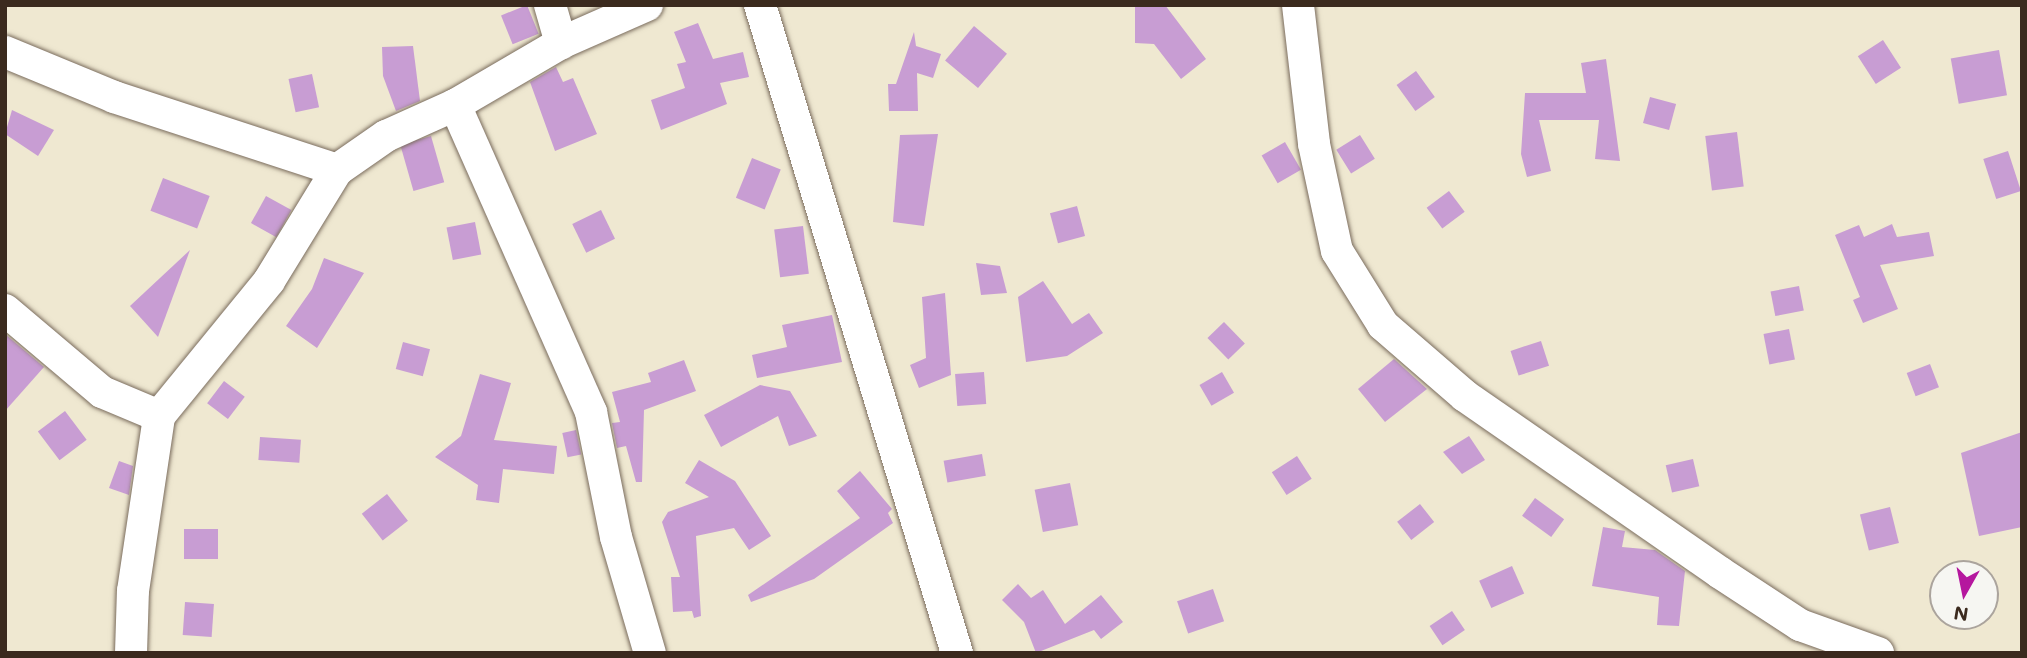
<!DOCTYPE html>
<html>
<head>
<meta charset="utf-8">
<style>
	body { margin:0 }
	#map { position:relative; width:2027px; height:658px; overflow:hidden; background:#efe8d1; font-family:Mali,sans-serif }
	div>[style] { position:absolute }
	[style*='--x'] { left:calc(var(--x)*1px); top:calc(var(--y)*1px); width:calc(var(--w)*1px); rotate:calc(var(--a)*1deg) }
	.building>* { inset:0; background:#c89dd3; transform-origin:0 0 }
	.roads { filter:drop-shadow(0 0 2px #7a6c5d) drop-shadow(0 0 2px #7a6c5d) }
	.street>* { height:32px; margin:-16px; padding:0 16px; transform-origin:16px; border-radius:16px; background:#fff }
	span { translate:-50% -50%; white-space:nowrap; text-align:center; line-height:1.15; -webkit-text-stroke:7px #f6f6f2; paint-order:stroke }
	.frame { position:absolute; inset:0; border:7px solid #3b2a1e; pointer-events:none }
	.north { position:absolute; left:1929px; top:560px; width:70px; height:70px; box-sizing:border-box; background:#f6f6f2; border:2px solid #aba49d; border-radius:50%; rotate:189deg; font-size:19px; font-weight:700; line-height:28px; text-align:center; color:#3b2a1e }
	.north::after { content:''; display:block; margin:auto; width:24px; height:32px; background:#b5179e; clip-path:polygon(50% 0,100% 100%,50% 72%,0 100%) }
</style>
</head>
<body>
<div id="map">
	<div class="building">
		<div style="left:527px;top:5px;width:31px;height:28px;rotate:68deg"></div>
		<div style="clip-path:polygon(1135px 5px,1165px 5px,1206px 59px,1181px 79px,1154px 44px,1135px 43px)"></div>
		<div style="clip-path:polygon(698px 23px,713px 59px,743px 52px,749px 77px,720px 83px,727px 104px,661px 130px,651px 100px,685px 88px,677px 64px,686px 62px,674px 32px)"></div>
		<div style="left:974px;top:26px;width:43px;height:45px;rotate:40deg"></div>
		<div style="clip-path:polygon(914px 32px,916px 46px,941px 54px,933px 78px,917px 73px,918px 111px,889px 111px,888px 84px,896px 84px)"></div>
		<div style="left:1883px;top:40px;width:33px;height:30px;rotate:57deg"></div>
		<div style="clip-path:polygon(413px 46px,420px 101px,396px 111px,383px 76px,382px 47px)"></div>
		<div style="left:1999px;top:50px;width:46px;height:49px;rotate:80deg"></div>
		<div style="clip-path:polygon(1606px 59px,1620px 161px,1595px 159px,1599px 120px,1539px 120px,1551px 171px,1527px 177px,1521px 154px,1525px 93px,1586px 93px,1581px 63px)"></div>
		<div style="clip-path:polygon(556px 67px,563px 82px,573px 78px,597px 134px,555px 151px,530px 82px)"></div>
		<div style="left:1416px;top:71px;width:32px;height:24px;rotate:54deg"></div>
		<div style="left:312px;top:74px;width:34px;height:24px;rotate:78deg"></div>
		<div style="left:1650px;top:97px;width:27px;height:27px;rotate:15deg"></div>
		<div style="clip-path:polygon(12px 110px,54px 130px,38px 156px,5px 134px)"></div>
		<div style="left:1737px;top:132px;width:55px;height:32px;rotate:83deg"></div>
		<div style="clip-path:polygon(938px 134px,924px 226px,893px 222px,900px 135px)"></div>
		<div style="left:1360px;top:135px;width:28px;height:28px;rotate:58deg"></div>
		<div style="left:431px;top:136px;width:48px;height:32px;rotate:74deg"></div>
		<div style="left:1285px;top:142px;width:32px;height:27px;rotate:60deg"></div>
		<div style="left:2008px;top:151px;width:42px;height:26px;rotate:72deg"></div>
		<div style="left:752px;top:158px;width:31px;height:43px;rotate:22deg"></div>
		<div style="left:163px;top:178px;width:50px;height:35px;rotate:21deg"></div>
		<div style="left:1449px;top:191px;width:26px;height:28px;rotate:53deg"></div>
		<div style="left:266px;top:196px;width:29px;height:31px;rotate:29deg"></div>
		<div style="left:1077px;top:206px;width:31px;height:28px;rotate:75deg"></div>
		<div style="left:601px;top:210px;width:32px;height:32px;rotate:64deg"></div>
		<div style="left:475px;top:222px;width:33px;height:29px;rotate:79deg"></div>
		<div style="clip-path:polygon(1892px 224px,1897px 237px,1929px 232px,1934px 256px,1880px 265px,1898px 309px,1863px 323px,1853px 300px,1860px 297px,1835px 235px,1859px 225px,1864px 237px)"></div>
		<div style="left:803px;top:226px;width:48px;height:29px;rotate:83deg"></div>
		<div style="clip-path:polygon(190px 250px,158px 337px,130px 306px)"></div>
		<div style="clip-path:polygon(324px 258px,364px 273px,317px 348px,286px 326px,312px 289px)"></div>
		<div style="clip-path:polygon(976px 263px,1000px 266px,1007px 293px,981px 295px)"></div>
		<div style="clip-path:polygon(1043px 281px,1072px 324px,1089px 313px,1103px 333px,1067px 356px,1026px 362px,1018px 297px)"></div>
		<div style="left:1799px;top:286px;width:25px;height:29px;rotate:79deg"></div>
		<div style="clip-path:polygon(945px 293px,951px 375px,919px 388px,910px 365px,926px 358px,922px 297px)"></div>
		<div style="clip-path:polygon(832px 315px,842px 362px,757px 378px,752px 355px,787px 347px,782px 325px)"></div>
		<div style="left:1224px;top:322px;width:30px;height:23px;rotate:46deg"></div>
		<div style="left:1789px;top:329px;width:31px;height:26px;rotate:79deg"></div>
		<div style="clip-path:polygon(5px 334px,44px 367px,5px 411px)"></div>
		<div style="left:1541px;top:341px;width:26px;height:32px;rotate:72deg"></div>
		<div style="left:403px;top:342px;width:28px;height:28px;rotate:15deg"></div>
		<div style="clip-path:polygon(1394px 359px,1427px 389px,1385px 422px,1358px 389px)"></div>
		<div style="clip-path:polygon(684px 360px,696px 391px,644px 410px,642px 482px,636px 482px,626px 446px,617px 448px,612px 423px,620px 422px,612px 392px,651px 382px,648px 373px)"></div>
		<div style="left:1930px;top:364px;width:25px;height:25px;rotate:69deg"></div>
		<div style="left:984px;top:372px;width:32px;height:29px;rotate:86deg"></div>
		<div style="left:1222px;top:372px;width:24px;height:26px;rotate:60deg"></div>
		<div style="clip-path:polygon(480px 374px,511px 383px,494px 440px,557px 446px,554px 474px,503px 469px,499px 503px,476px 500px,478px 485px,435px 457px,461px 436px)"></div>
		<div style="left:224px;top:381px;width:26px;height:28px;rotate:37deg"></div>
		<div style="clip-path:polygon(760px 385px,790px 391px,817px 436px,789px 446px,778px 416px,721px 447px,704px 415px)"></div>
		<div style="left:65px;top:411px;width:36px;height:34px;rotate:53deg"></div>
		<div style="left:576px;top:430px;width:25px;height:14px;rotate:78deg"></div>
		<div style="clip-path:polygon(2022px 432px,2022px 527px,1979px 536px,1961px 453px)"></div>
		<div style="clip-path:polygon(1469px 436px,1485px 460px,1462px 474px,1443px 452px)"></div>
		<div style="left:260px;top:437px;width:41px;height:23px;rotate:4deg"></div>
		<div style="left:982px;top:454px;width:22px;height:39px;rotate:80deg"></div>
		<div style="left:1297px;top:456px;width:27px;height:30px;rotate:57deg"></div>
		<div style="left:1693px;top:459px;width:28px;height:28px;rotate:77deg"></div>
		<div style="clip-path:polygon(699px 460px,735px 481px,771px 536px,749px 550px,734px 528px,696px 536px,701px 616px,694px 618px,692px 611px,673px 612px,671px 577px,680px 577px,662px 522px,668px 512px,709px 497px,685px 483px)"></div>
		<div style="clip-path:polygon(119px 461px,133px 466px,129px 495px,109px 488px)"></div>
		<div style="clip-path:polygon(860px 471px,892px 509px,888px 513px,893px 523px,814px 579px,751px 602px,748px 595px,860px 518px,837px 491px)"></div>
		<div style="left:1070px;top:483px;width:43px;height:36px;rotate:79deg"></div>
		<div style="left:387px;top:494px;width:34px;height:32px;rotate:52deg"></div>
		<div style="left:1535px;top:498px;width:36px;height:22px;rotate:36deg"></div>
		<div style="left:1420px;top:504px;width:23px;height:29px;rotate:52deg"></div>
		<div style="left:1890px;top:507px;width:37px;height:31px;rotate:76deg"></div>
		<div style="clip-path:polygon(1603px 527px,1625px 531px,1622px 547px,1655px 550px,1685px 571px,1679px 626px,1657px 625px,1659px 597px,1592px 586px)"></div>
		<div style="left:184px;top:529px;width:34px;height:30px"></div>
		<div style="left:1512px;top:566px;width:30px;height:36px;rotate:66deg"></div>
		<div style="clip-path:polygon(1018px 584px,1031px 598px,1043px 590px,1065px 624px,1101px 595px,1123px 622px,1101px 639px,1094px 630px,1036px 653px,1024px 622px,1002px 600px)"></div>
		<div style="left:1213px;top:589px;width:34px;height:38px;rotate:71deg"></div>
		<div style="left:185px;top:602px;width:29px;height:33px;rotate:4deg"></div>
		<div style="left:1452px;top:611px;width:23px;height:27px;rotate:56deg"></div>
	</div>
	<div class="roads">
		<div class="street">
			<div style="--x:550;--y:5;--w:40;--a:74"></div>
			<div style="--x:760;--y:5;--w:677;--a:73.09"></div>
			<div style="--x:1298;--y:5;--w:140;--a:83.4"></div>
			<div style="--x:1314;--y:144;--w:109;--a:77.9"></div>
			<div style="--x:1337;--y:251;--w:87;--a:58.1"></div>
			<div style="--x:1383;--y:325;--w:108;--a:40.9"></div>
			<div style="--x:1465;--y:396;--w:309;--a:34.7"></div>
			<div style="--x:1719;--y:572;--w:97;--a:33.2"></div>
			<div style="--x:1800;--y:625;--w:83;--a:19.7"></div>
			<div style="--x:5;--y:52;--w:118;--a:22.4"></div>
			<div style="--x:114;--y:97;--w:235;--a:18.1"></div>
			<div style="--x:455;--y:105;--w:336;--a:66.1"></div>
			<div style="--x:591;--y:412;--w:127;--a:78.7"></div>
			<div style="--x:616;--y:537;--w:121;--a:73.7"></div>
			<div style="--x:5;--y:310;--w:127;--a:40.2"></div>
			<div style="--x:102;--y:392;--w:62;--a:22.8"></div>
			<div style="--x:131;--y:653;--w:62;--a:-88.2"></div>
			<div style="--x:133;--y:591;--w:177;--a:-81.5"></div>
			<div style="--x:159;--y:416;--w:174;--a:-50.8"></div>
			<div style="--x:269;--y:281;--w:130;--a:-58.5"></div>
			<div style="--x:337;--y:170;--w:60;--a:-34.8"></div>
			<div style="--x:386;--y:136;--w:76;--a:-24.2"></div>
			<div style="--x:455;--y:105;--w:123;--a:-30.3"></div>
			<div style="--x:561;--y:43;--w:94;--a:-23.8"></div>
		</div>
	</div>
	<div class="frame"></div>
	<div class="north">N</div>
</div>
</body>
</html>
